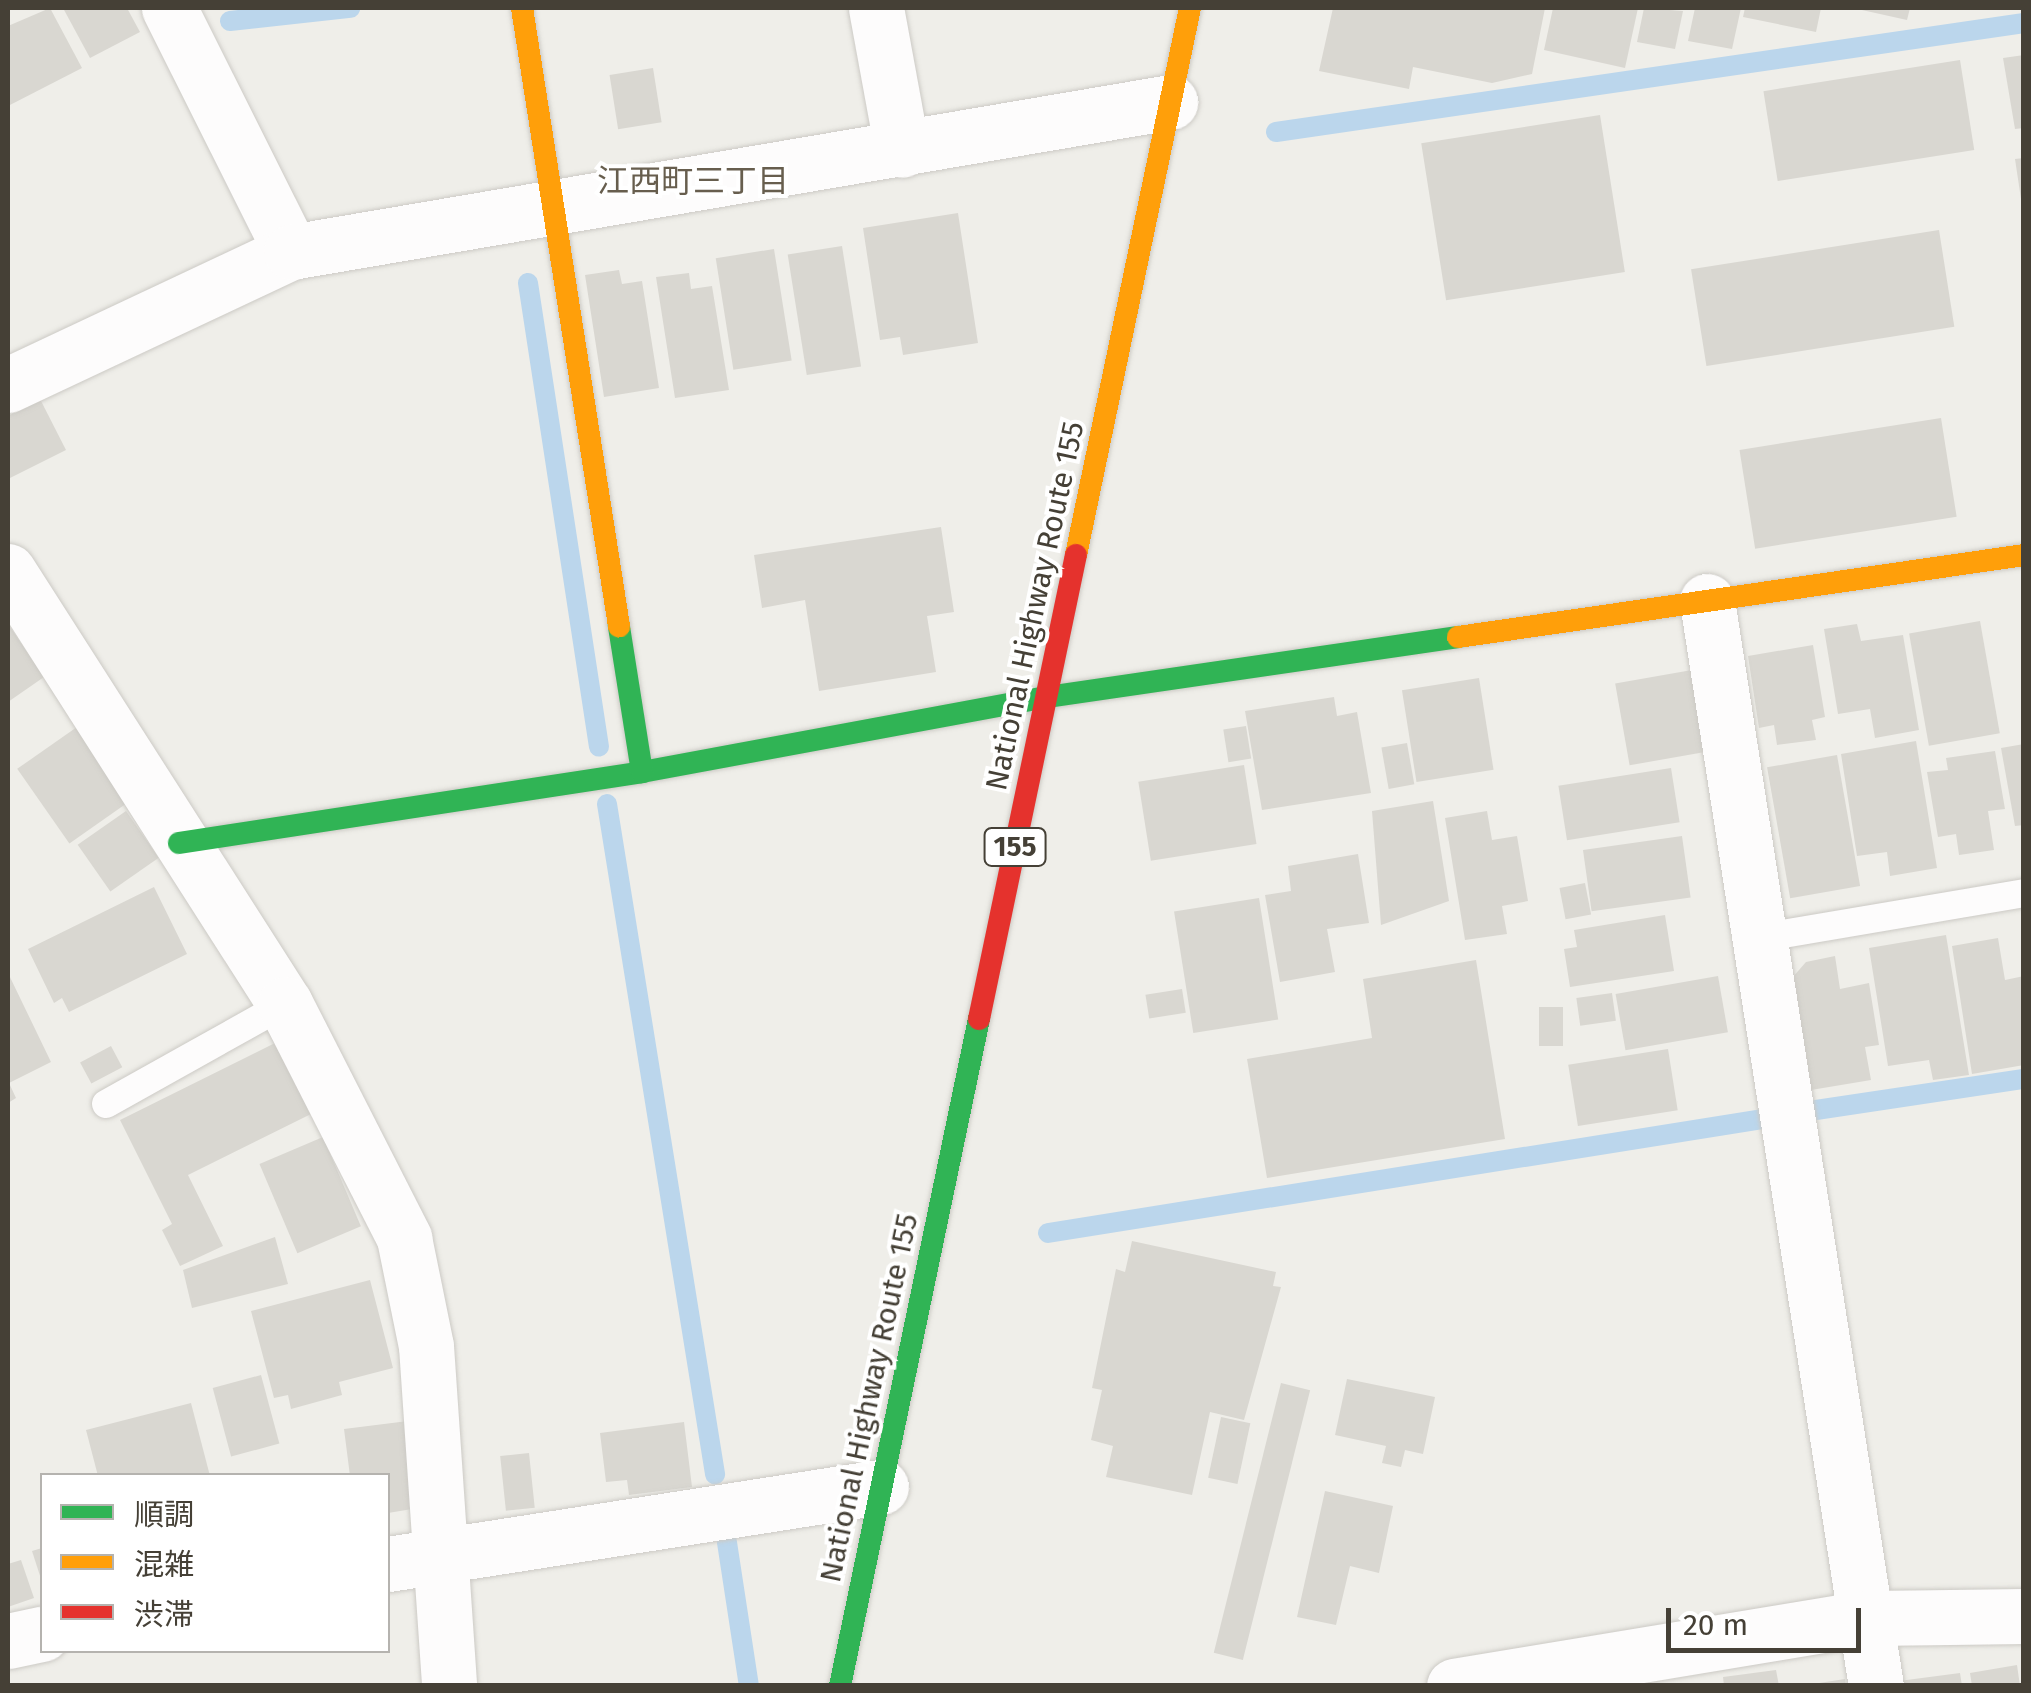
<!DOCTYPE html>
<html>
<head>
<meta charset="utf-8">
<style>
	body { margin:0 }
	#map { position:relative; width:2031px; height:1693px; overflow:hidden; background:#efeee9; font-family:"Fira Sans","Noto Sans JP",sans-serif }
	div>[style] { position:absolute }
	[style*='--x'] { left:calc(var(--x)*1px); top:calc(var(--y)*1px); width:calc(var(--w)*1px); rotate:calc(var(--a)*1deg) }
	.stream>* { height:20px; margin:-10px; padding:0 10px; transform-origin:10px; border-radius:10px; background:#bbd6ec }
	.building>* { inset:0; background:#d9d7d1; transform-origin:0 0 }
	.roads { filter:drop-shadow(0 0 2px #cccac5) drop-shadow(0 0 2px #cccac5) }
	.lane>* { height:28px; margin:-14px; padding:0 14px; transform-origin:14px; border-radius:14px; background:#fdfcfc }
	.street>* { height:55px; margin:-27.5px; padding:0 27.5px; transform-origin:27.5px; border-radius:27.5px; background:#fdfcfc }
	.fast>* { height:22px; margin:-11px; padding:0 11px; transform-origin:11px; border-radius:11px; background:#30b455 }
	.slow>* { height:22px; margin:-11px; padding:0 11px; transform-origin:11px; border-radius:11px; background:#ff9f0a }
	.jam>* { height:22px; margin:-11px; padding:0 11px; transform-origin:11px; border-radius:11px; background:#e5322d }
	span { translate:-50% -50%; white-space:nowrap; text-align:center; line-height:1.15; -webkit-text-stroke:8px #fff; paint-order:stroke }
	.shield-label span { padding:2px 8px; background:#fff; border:2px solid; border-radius:8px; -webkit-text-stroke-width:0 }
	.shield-label { font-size:28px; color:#454036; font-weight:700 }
	.street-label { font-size:30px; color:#454036 }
	.neighbourhood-label { font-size:32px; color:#675e4e }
	.frame { position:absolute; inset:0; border:10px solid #454036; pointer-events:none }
	.legend { position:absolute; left:40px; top:1473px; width:350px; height:180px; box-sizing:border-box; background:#fff; border:2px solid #b5b3af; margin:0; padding:12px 18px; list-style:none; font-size:30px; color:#454036 }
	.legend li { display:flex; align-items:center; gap:20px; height:50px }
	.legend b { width:50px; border:2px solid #b5b3af }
	.scale { position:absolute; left:1666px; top:1608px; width:195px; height:45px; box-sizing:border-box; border:5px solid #454036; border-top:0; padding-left:12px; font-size:30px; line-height:35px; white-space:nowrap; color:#454036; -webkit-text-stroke:8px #fff; paint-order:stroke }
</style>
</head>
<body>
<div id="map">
	<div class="stream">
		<div style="--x:230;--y:21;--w:121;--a:-6.2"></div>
		<div style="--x:1276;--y:132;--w:756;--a:-8.29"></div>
		<div style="--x:528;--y:283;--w:469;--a:81.3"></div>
		<div style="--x:607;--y:804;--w:679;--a:80.84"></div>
		<div style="--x:1816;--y:1110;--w:210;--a:-8.5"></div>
		<div style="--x:1048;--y:1233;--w:723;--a:-9.07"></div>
		<div style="--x:726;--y:1536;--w:152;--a:81.3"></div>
	</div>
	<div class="building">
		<div style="clip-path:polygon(50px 8px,82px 68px,8px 106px,8px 26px)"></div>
		<div style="clip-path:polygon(63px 8px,127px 8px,140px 32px,90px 58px)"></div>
		<div style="clip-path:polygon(1333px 8px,1545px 8px,1532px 74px,1492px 83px,1413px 67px,1409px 89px,1319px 71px)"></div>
		<div style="clip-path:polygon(1553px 8px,1638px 8px,1625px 68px,1544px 50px)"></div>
		<div style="clip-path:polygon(1644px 8px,1683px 11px,1675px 49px,1637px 42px)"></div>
		<div style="clip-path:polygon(1695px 8px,1741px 8px,1732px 49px,1688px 41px)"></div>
		<div style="clip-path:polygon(1745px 8px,1821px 8px,1816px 32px,1743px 17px)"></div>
		<div style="clip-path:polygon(1853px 8px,1910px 8px,1907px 20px)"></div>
		<div style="clip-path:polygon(2024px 55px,2024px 128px,2015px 129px,2003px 58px)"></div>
		<div style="left:1960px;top:60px;width:91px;height:199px;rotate:81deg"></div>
		<div style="left:653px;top:68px;width:55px;height:44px;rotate:81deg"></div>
		<div style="left:1600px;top:115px;width:159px;height:181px;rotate:81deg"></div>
		<div style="clip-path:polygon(2024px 158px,2024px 199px,2021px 199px,2015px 159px)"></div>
		<div style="clip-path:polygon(958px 213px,978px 343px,903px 355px,900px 337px,880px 340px,863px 228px)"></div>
		<div style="left:1939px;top:230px;width:98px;height:251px;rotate:81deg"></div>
		<div style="left:842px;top:246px;width:122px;height:55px;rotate:81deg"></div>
		<div style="left:774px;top:249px;width:113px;height:59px;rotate:81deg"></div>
		<div style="clip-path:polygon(619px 270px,622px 284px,642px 281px,659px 388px,604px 397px,585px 275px)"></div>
		<div style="clip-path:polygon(689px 273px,691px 289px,712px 286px,729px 390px,675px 398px,656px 277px)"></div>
		<div style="clip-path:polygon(40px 399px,66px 450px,8px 479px,8px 416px)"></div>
		<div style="left:1941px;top:418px;width:100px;height:204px;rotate:81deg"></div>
		<div style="clip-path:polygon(941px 527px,954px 612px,927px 616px,936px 672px,819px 691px,805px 600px,762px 608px,754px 555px)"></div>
		<div style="left:1980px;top:621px;width:114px;height:72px;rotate:80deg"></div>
		<div style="clip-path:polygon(8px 624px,44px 677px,8px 702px)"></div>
		<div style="clip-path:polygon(1857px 624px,1861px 641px,1903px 635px,1919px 730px,1875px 738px,1870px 709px,1838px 714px,1824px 629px)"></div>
		<div style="clip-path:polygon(1813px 645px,1825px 717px,1812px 720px,1816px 740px,1777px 745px,1774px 725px,1759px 728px,1748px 656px)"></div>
		<div style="left:1692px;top:670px;width:83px;height:78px;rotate:80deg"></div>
		<div style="left:1479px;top:678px;width:93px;height:78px;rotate:81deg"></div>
		<div style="clip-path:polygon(1334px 697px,1337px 716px,1357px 712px,1371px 793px,1262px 810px,1245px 711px)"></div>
		<div style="left:1246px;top:726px;width:33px;height:23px;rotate:81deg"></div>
		<div style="left:77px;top:727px;width:91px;height:73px;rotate:55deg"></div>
		<div style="clip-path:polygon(1916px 741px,1937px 868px,1890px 876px,1887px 852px,1857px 856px,1841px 754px)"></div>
		<div style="left:1407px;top:743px;width:42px;height:26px;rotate:80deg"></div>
		<div style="clip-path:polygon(2024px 744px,2024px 825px,2015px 826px,2001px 748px)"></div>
		<div style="clip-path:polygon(1995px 751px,2005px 809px,1988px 811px,1994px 850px,1959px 855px,1956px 834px,1938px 837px,1927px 772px,1948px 770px,1946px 758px)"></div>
		<div style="left:1837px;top:755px;width:133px;height:71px;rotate:80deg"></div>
		<div style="left:1244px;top:765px;width:80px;height:107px;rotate:81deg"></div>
		<div style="left:1671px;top:768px;width:55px;height:114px;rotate:81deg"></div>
		<div style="clip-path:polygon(1433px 801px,1449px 901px,1381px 925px,1372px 811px)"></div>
		<div style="left:126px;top:811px;width:57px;height:59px;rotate:55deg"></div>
		<div style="clip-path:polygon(1487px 811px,1492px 840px,1517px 836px,1528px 901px,1502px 906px,1507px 934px,1465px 940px,1445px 818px)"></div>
		<div style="left:1682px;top:836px;width:62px;height:100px;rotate:82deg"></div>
		<div style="clip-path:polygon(1358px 854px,1369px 923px,1327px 929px,1335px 972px,1280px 982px,1265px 895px,1291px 891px,1288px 866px)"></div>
		<div style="left:1585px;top:883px;width:32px;height:26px;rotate:79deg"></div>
		<div style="clip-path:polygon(154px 887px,187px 954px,69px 1012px,62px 998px,54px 1003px,28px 949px)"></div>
		<div style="left:1259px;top:898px;width:123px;height:86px;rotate:81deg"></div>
		<div style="clip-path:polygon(1665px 915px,1674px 971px,1570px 987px,1564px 949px,1577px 947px,1574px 930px)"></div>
		<div style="clip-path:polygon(1946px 935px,1969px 1075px,1933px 1080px,1929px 1060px,1888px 1066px,1869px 948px)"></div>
		<div style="clip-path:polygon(1998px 938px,2005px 980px,2024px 976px,2024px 1065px,1972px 1074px,1952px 946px)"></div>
		<div style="clip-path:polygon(1835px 956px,1840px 989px,1869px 983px,1879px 1045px,1865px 1047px,1871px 1080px,1811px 1090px,1792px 978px,1806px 962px)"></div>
		<div style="clip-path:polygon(1476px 960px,1505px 1139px,1267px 1178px,1247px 1059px,1372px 1038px,1363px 979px)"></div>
		<div style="clip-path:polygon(8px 973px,51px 1062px,9px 1083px,16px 1098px,8px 1103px)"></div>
		<div style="left:1718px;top:976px;width:57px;height:104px;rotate:80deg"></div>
		<div style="left:1182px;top:989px;width:24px;height:37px;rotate:81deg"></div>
		<div style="left:1612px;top:993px;width:28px;height:36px;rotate:82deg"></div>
		<div style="left:1539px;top:1007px;width:24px;height:39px"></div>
		<div style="clip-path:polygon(275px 1043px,311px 1114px,188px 1175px,223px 1246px,180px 1266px,162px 1230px,172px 1224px,120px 1120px)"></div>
		<div style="left:111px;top:1046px;width:24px;height:35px;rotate:62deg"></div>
		<div style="left:1668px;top:1049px;width:62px;height:101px;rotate:81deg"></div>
		<div style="left:323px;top:1137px;width:97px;height:69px;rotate:67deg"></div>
		<div style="clip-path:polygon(275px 1237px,288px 1284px,192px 1308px,183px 1270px)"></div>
		<div style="clip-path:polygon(1132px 1241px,1276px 1272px,1273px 1286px,1281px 1287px,1244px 1420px,1210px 1412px,1192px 1495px,1106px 1477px,1113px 1446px,1091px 1440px,1102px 1390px,1092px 1388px,1116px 1269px,1125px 1272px)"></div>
		<div style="clip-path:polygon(370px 1280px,393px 1368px,339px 1382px,342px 1395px,291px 1409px,288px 1395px,274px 1398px,251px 1311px)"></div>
		<div style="left:261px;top:1375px;width:71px;height:50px;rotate:75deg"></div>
		<div style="clip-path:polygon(1347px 1379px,1435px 1397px,1423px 1454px,1405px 1450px,1401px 1467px,1382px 1463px,1386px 1446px,1335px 1435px)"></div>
		<div style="left:1281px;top:1383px;width:30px;height:278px;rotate:14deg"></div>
		<div style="clip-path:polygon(191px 1403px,210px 1476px,98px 1476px,86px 1430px)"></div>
		<div style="left:1221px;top:1417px;width:30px;height:62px;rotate:12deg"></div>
		<div style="clip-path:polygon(408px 1421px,418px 1508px,388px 1513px,388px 1476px,350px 1476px,344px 1429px)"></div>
		<div style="clip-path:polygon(684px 1422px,692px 1487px,629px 1495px,627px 1480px,606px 1482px,600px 1433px)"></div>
		<div style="left:529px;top:1453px;width:55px;height:29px;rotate:84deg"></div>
		<div style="clip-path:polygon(1325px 1491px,1393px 1506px,1379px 1573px,1350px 1566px,1336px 1625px,1297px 1617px)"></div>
		<div style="clip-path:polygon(42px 1548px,42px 1582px,32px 1551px)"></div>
		<div style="clip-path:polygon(21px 1560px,34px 1598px,8px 1607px,8px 1564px)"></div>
		<div style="clip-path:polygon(2017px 1665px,2020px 1686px,1972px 1686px,1970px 1673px)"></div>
		<div style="clip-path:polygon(1776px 1670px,1779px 1686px,1724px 1686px,1723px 1677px)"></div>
		<div style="clip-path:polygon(1960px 1673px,1962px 1686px,1900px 1686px,1899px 1681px)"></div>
		<div style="clip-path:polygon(1845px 1679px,1846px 1686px,1819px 1686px,1819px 1683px)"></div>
	</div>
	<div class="roads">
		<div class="lane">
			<div style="--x:1759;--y:938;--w:269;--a:-9.6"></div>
			<div style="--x:106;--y:1104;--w:205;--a:-29.2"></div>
		</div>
		<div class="street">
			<div style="--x:169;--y:8;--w:273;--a:63.4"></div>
			<div style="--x:876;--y:8;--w:144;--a:79.6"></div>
			<div style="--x:8;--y:385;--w:313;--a:-25.2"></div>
			<div style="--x:291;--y:252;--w:892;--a:-9.68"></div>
			<div style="--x:8;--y:571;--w:514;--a:57.39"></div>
			<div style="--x:285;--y:1004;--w:263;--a:63"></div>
			<div style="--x:404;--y:1238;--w:110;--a:78.5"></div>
			<div style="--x:426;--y:1346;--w:341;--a:86.1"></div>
			<div style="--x:1707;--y:601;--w:1098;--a:81.15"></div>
			<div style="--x:388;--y:1564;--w:499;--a:-8.9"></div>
			<div style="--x:8;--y:1641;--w:35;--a:-12"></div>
			<div style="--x:1454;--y:1686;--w:417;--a:-9.4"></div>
			<div style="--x:1865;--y:1618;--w:159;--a:-0.7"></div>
		</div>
		<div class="fast">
			<div style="--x:642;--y:772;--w:412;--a:-10.5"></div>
			<div style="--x:1047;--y:697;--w:415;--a:-8.3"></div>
			<div style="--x:179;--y:843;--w:468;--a:-8.7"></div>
			<div style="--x:642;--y:772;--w:148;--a:-99"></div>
			<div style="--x:840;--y:1686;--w:681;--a:-78.23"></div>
		</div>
		<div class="slow">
			<div style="--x:522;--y:8;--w:626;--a:81.08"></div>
			<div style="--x:1076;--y:555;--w:559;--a:-78.23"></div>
			<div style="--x:1458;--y:637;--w:572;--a:-8.24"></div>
		</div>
		<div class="jam">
			<div style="--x:979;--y:1019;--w:474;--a:-78.2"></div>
		</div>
	</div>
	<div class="shield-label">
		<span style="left:1015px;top:847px">155</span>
	</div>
	<div class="street-label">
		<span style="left:1035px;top:606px;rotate:-78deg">National Highway Route 155</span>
		<span style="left:869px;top:1398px;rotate:-78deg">National Highway Route 155</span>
	</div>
	<div class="neighbourhood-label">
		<span style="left:693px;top:181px">江西町三丁目</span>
	</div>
	<div class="frame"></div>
	<ul class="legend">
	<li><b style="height:12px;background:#30b455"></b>順調</li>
	<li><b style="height:12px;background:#ff9f0a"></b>混雑</li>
	<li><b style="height:12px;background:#e5322d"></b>渋滞</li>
	</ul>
	<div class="scale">20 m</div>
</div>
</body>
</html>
